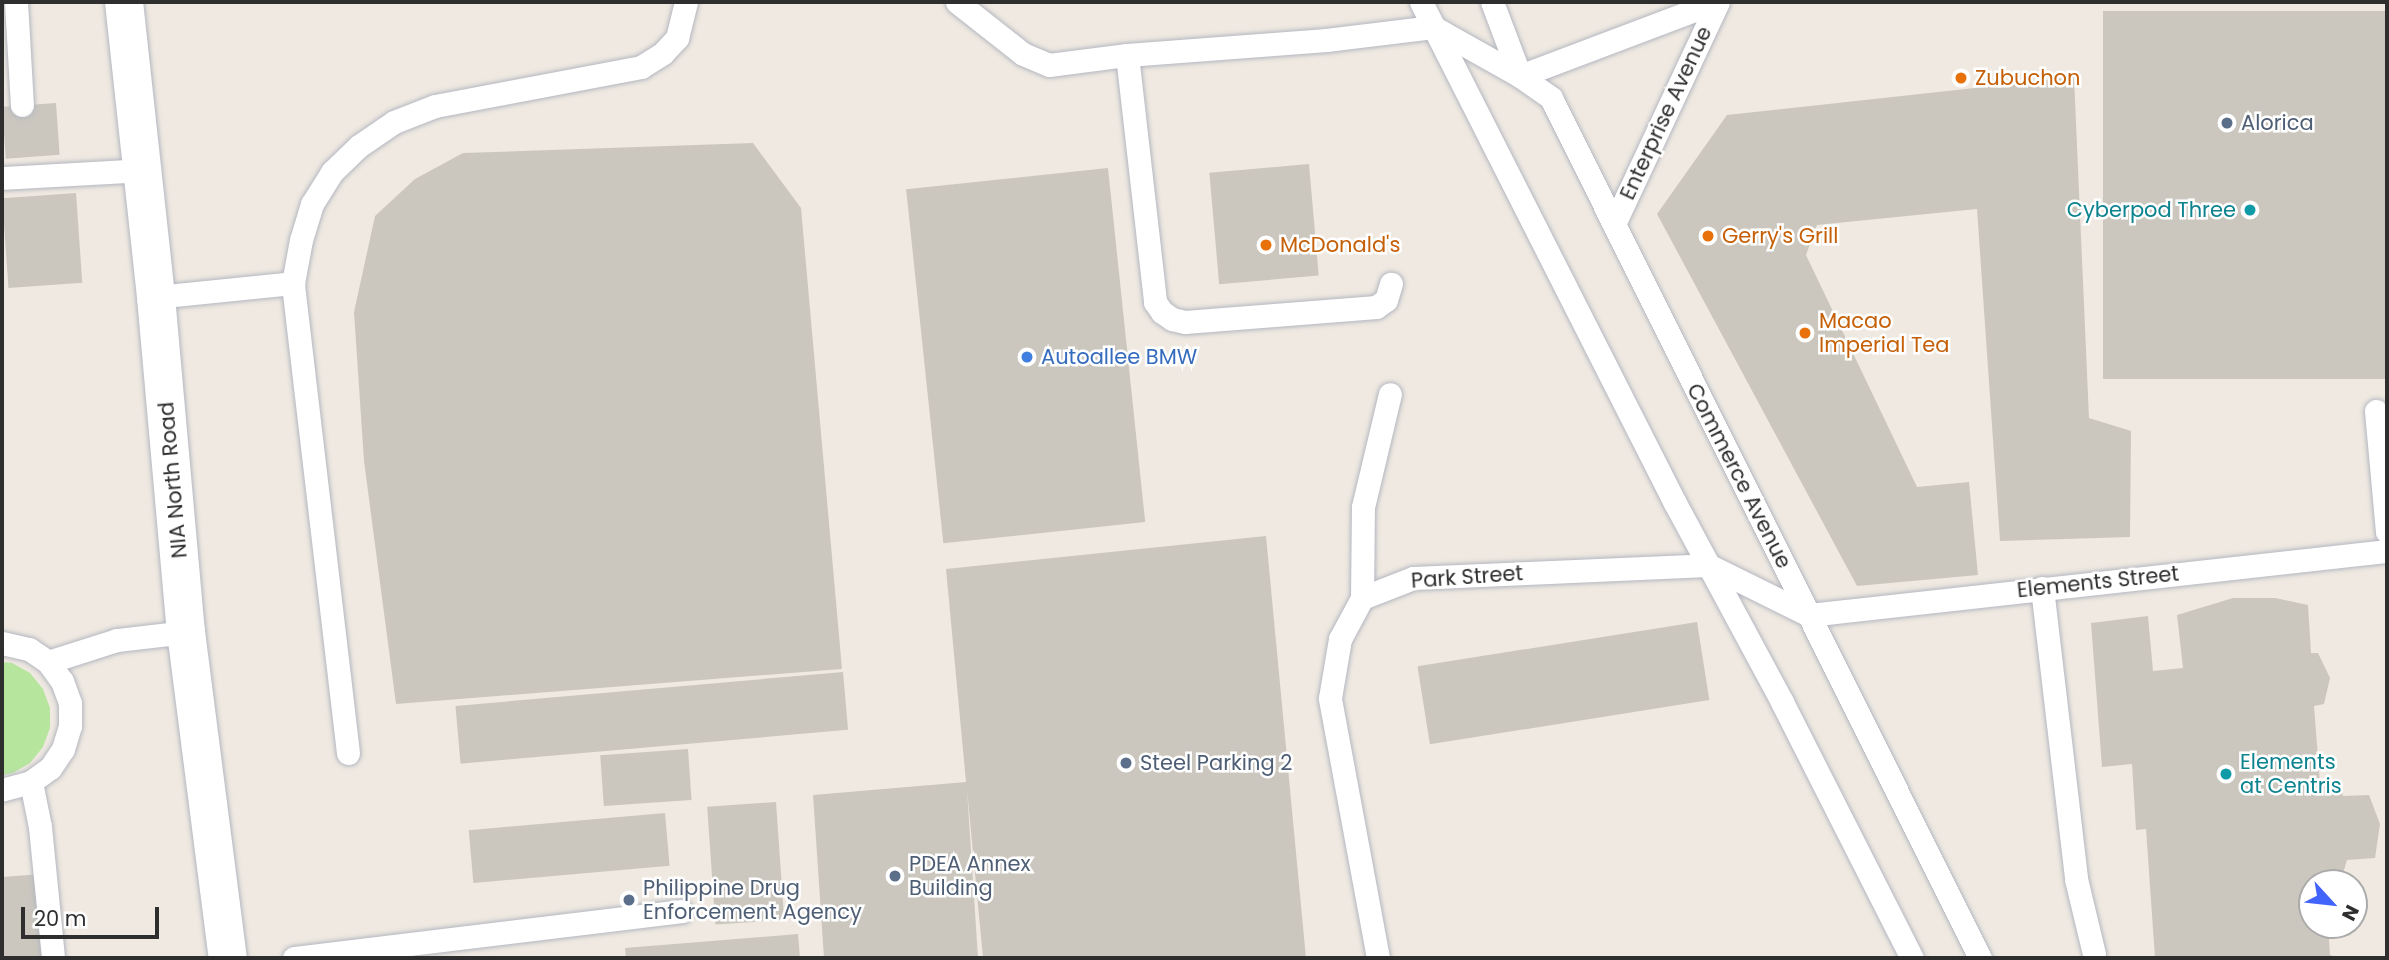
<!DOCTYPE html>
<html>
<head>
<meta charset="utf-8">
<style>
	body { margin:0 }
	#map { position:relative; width:2389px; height:960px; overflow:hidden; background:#efe9e1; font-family:Poppins,sans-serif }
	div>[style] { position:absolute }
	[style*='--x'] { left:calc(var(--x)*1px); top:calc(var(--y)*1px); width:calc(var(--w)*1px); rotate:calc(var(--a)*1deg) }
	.green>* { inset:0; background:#b6e59e }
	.building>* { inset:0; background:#cbc7bf; transform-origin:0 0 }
	.roads { filter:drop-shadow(0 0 2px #b4b7c1) drop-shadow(0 0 2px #b4b7c1) }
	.service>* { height:23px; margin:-11.5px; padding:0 11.5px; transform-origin:11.5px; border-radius:11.5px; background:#fff }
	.minor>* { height:38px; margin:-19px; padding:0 19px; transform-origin:19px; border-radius:19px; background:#fff }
	.dots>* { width:19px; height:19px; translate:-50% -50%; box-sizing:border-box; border:4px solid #fff; border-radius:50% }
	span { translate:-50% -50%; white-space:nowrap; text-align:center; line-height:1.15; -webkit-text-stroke:5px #fff; paint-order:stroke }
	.food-label { font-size:21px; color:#c56008 }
	.left { translate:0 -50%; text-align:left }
	.street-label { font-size:21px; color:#2e2e2e }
	.service-label { font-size:21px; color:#4e5e75 }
	.culture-label { font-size:21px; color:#0d838f }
	.right { translate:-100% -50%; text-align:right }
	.shop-label { font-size:21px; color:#366cbe }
	.frame { position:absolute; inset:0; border:4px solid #2e2e2e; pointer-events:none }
	.north { position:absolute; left:2298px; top:869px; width:70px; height:70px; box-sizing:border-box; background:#fff; border:2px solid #ababab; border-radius:50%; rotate:117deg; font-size:19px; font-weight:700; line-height:28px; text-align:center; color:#2e2e2e }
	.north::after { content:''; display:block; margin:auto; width:24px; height:32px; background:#4264fb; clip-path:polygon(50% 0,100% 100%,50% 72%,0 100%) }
	.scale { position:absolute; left:21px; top:907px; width:138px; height:32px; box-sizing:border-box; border:4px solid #2e2e2e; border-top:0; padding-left:9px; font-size:21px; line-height:24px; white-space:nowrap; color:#2e2e2e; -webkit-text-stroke:5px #fff; paint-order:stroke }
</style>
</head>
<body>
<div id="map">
	<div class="green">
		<div style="clip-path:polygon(2px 662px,12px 663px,30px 673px,43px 689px,50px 708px,50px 728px,43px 747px,30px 763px,13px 773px,2px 775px)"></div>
	</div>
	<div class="building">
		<div style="left:2387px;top:11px;width:368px;height:284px;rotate:90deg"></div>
		<div style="clip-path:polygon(2074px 77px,2089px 418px,2131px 431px,2130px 537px,2000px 541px,1977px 209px,1817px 225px,1806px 255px,1917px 487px,1969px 482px,1978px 575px,1857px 586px,1657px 214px,1727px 115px)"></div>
		<div style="left:56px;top:103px;width:52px;height:54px;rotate:86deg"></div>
		<div style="clip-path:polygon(753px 143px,801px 208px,842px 669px,396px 704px,364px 461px,354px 312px,375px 216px,415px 179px,463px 153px)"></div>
		<div style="left:1309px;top:164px;width:112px;height:100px;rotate:85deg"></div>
		<div style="left:1108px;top:168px;width:356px;height:203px;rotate:84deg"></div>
		<div style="left:76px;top:193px;width:90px;height:74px;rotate:86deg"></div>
		<div style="clip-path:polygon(1266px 536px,1306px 958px,983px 958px,967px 789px,978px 958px,824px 958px,813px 795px,966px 782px,946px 569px)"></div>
		<div style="clip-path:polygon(2233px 598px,2275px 598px,2308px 605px,2311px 653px,2318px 653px,2330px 678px,2324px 704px,2314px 706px,2320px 783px,2338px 780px,2343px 796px,2369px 795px,2380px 824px,2375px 858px,2347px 860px,2342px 877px,2325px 878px,2325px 883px,2312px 883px,2312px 925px,2328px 925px,2330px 955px,2341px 958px,2155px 958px,2146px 829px,2136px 830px,2132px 764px,2102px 767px,2091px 623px,2148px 616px,2153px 671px,2183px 668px,2177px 615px)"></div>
		<div style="left:1697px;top:622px;width:79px;height:283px;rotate:81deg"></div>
		<div style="left:843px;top:672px;width:58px;height:389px;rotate:85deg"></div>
		<div style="left:688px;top:749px;width:51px;height:88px;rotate:86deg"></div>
		<div style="left:776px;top:802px;width:118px;height:69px;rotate:86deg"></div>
		<div style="left:665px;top:813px;width:53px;height:197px;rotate:85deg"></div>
		<div style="clip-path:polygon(42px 874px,48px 958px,2px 958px,2px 877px)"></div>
		<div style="clip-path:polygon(798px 934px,800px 958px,626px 958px,625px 948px)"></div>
	</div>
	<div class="roads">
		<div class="service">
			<div style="--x:16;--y:2;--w:103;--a:86.7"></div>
			<div style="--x:957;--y:2;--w:84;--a:38.2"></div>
			<div style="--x:1023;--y:54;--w:28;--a:23"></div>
			<div style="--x:1049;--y:65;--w:79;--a:-7.3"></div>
			<div style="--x:1127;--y:55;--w:200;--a:-4.3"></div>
			<div style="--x:1326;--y:40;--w:108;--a:-6.9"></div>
			<div style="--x:1433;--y:27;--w:100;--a:29.4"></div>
			<div style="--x:1520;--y:76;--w:38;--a:35"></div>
			<div style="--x:1551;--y:98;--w:961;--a:63.49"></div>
			<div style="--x:1421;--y:2;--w:562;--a:63.12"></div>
			<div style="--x:1675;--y:503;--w:226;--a:61.7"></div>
			<div style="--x:1782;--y:702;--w:287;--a:63.1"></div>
			<div style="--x:1492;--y:2;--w:79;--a:69.3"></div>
			<div style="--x:1127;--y:55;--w:249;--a:83.5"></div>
			<div style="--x:1155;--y:302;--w:12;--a:55"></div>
			<div style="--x:1162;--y:312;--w:12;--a:35"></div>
			<div style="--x:1172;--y:319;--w:13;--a:13"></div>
			<div style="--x:1185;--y:322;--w:192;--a:-4.5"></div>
			<div style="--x:1376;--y:307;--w:12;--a:-35"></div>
			<div style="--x:1386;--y:300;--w:17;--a:-73"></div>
			<div style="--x:1520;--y:76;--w:210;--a:-20.7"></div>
			<div style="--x:2;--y:178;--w:141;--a:-3.2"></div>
			<div style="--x:1614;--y:224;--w:245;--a:-64.9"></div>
			<div style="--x:156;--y:297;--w:138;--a:-5.8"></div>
			<div style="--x:2376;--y:411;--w:121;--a:84.8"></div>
			<div style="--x:2042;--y:588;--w:293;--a:83.3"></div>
			<div style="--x:2076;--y:879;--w:77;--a:76.5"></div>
			<div style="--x:1362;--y:598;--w:91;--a:-89.4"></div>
			<div style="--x:1363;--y:507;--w:116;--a:-76.6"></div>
			<div style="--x:2;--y:643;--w:28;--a:13"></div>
			<div style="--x:29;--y:649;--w:23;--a:34"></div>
			<div style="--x:48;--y:662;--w:24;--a:54"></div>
			<div style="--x:62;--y:681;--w:23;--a:70"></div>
			<div style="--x:70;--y:703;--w:23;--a:90"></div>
			<div style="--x:70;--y:726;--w:24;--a:107"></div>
			<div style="--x:63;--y:749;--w:23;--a:124"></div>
			<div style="--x:50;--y:768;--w:24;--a:144"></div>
			<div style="--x:31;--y:782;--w:30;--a:165"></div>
			<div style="--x:48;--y:662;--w:72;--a:-17.7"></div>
			<div style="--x:117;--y:640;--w:69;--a:-6.6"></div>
			<div style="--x:348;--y:753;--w:473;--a:-96.7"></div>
			<div style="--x:293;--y:283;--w:44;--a:-79.5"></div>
			<div style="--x:301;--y:240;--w:38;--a:-73"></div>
			<div style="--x:312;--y:204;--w:38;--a:-58"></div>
			<div style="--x:332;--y:172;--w:37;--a:-44"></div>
			<div style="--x:359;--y:146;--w:42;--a:-34.4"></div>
			<div style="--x:394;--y:122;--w:44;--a:-21.3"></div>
			<div style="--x:435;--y:106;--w:210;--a:-10.7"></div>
			<div style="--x:641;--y:67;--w:26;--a:-32"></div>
			<div style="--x:663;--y:53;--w:21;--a:-47"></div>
			<div style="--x:677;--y:38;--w:37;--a:-76"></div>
			<div style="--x:31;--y:782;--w:46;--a:78.7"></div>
			<div style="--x:40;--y:827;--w:132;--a:84.3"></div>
			<div style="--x:294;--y:958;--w:390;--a:-6.9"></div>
			<div style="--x:1378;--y:958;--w:264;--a:-100.5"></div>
			<div style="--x:1330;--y:698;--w:60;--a:-80.4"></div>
			<div style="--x:1340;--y:639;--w:47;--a:-61.8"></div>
			<div style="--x:1362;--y:598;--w:55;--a:-21.4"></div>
			<div style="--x:1413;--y:578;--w:295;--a:-2.5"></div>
			<div style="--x:1708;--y:565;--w:113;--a:26.3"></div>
			<div style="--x:1809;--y:615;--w:582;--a:-6.32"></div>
		</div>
		<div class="minor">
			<div style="--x:124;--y:2;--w:297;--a:83.8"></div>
			<div style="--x:156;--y:297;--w:336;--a:84.9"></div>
			<div style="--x:186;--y:632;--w:329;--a:82.7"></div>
		</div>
	</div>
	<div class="dots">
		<div style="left:1961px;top:78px;background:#e8710a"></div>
		<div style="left:2227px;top:123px;background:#5c6f8a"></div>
		<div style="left:2250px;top:210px;background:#0f9aa8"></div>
		<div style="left:1708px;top:236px;background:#e8710a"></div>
		<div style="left:1266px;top:245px;background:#e8710a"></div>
		<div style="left:1805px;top:333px;background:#e8710a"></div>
		<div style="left:1027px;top:357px;background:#3f7fe0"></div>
		<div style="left:1126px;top:763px;background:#5c6f8a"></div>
		<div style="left:2226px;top:774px;background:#0f9aa8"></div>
		<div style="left:895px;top:876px;background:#5c6f8a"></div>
		<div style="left:629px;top:900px;background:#5c6f8a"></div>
	</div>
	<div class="food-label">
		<span class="left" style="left:1975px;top:78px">Zubuchon</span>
		<span class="left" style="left:1722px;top:236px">Gerry's Grill</span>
		<span class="left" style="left:1280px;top:245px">McDonald's</span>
		<span class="left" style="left:1819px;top:333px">Macao<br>Imperial Tea</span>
	</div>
	<div class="street-label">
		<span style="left:1666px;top:113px;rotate:-65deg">Enterprise Avenue</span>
		<span style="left:1739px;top:476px;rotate:63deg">Commerce Avenue</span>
		<span style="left:173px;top:480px;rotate:-95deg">NIA North Road</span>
		<span style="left:1467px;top:577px;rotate:-4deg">Park Street</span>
		<span style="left:2098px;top:582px;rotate:-6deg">Elements Street</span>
	</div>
	<div class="service-label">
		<span class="left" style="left:2241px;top:123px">Alorica</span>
		<span class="left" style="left:1140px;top:763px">Steel Parking 2</span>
		<span class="left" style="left:909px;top:876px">PDEA Annex<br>Building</span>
		<span class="left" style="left:643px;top:900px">Philippine Drug<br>Enforcement Agency</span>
	</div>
	<div class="culture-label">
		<span class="right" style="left:2236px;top:210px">Cyberpod Three</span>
		<span class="left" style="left:2240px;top:774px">Elements<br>at Centris</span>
	</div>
	<div class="shop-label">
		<span class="left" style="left:1041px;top:357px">Autoallee BMW</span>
	</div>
	<div class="frame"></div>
	<div class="north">N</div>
	<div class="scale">20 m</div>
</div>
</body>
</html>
